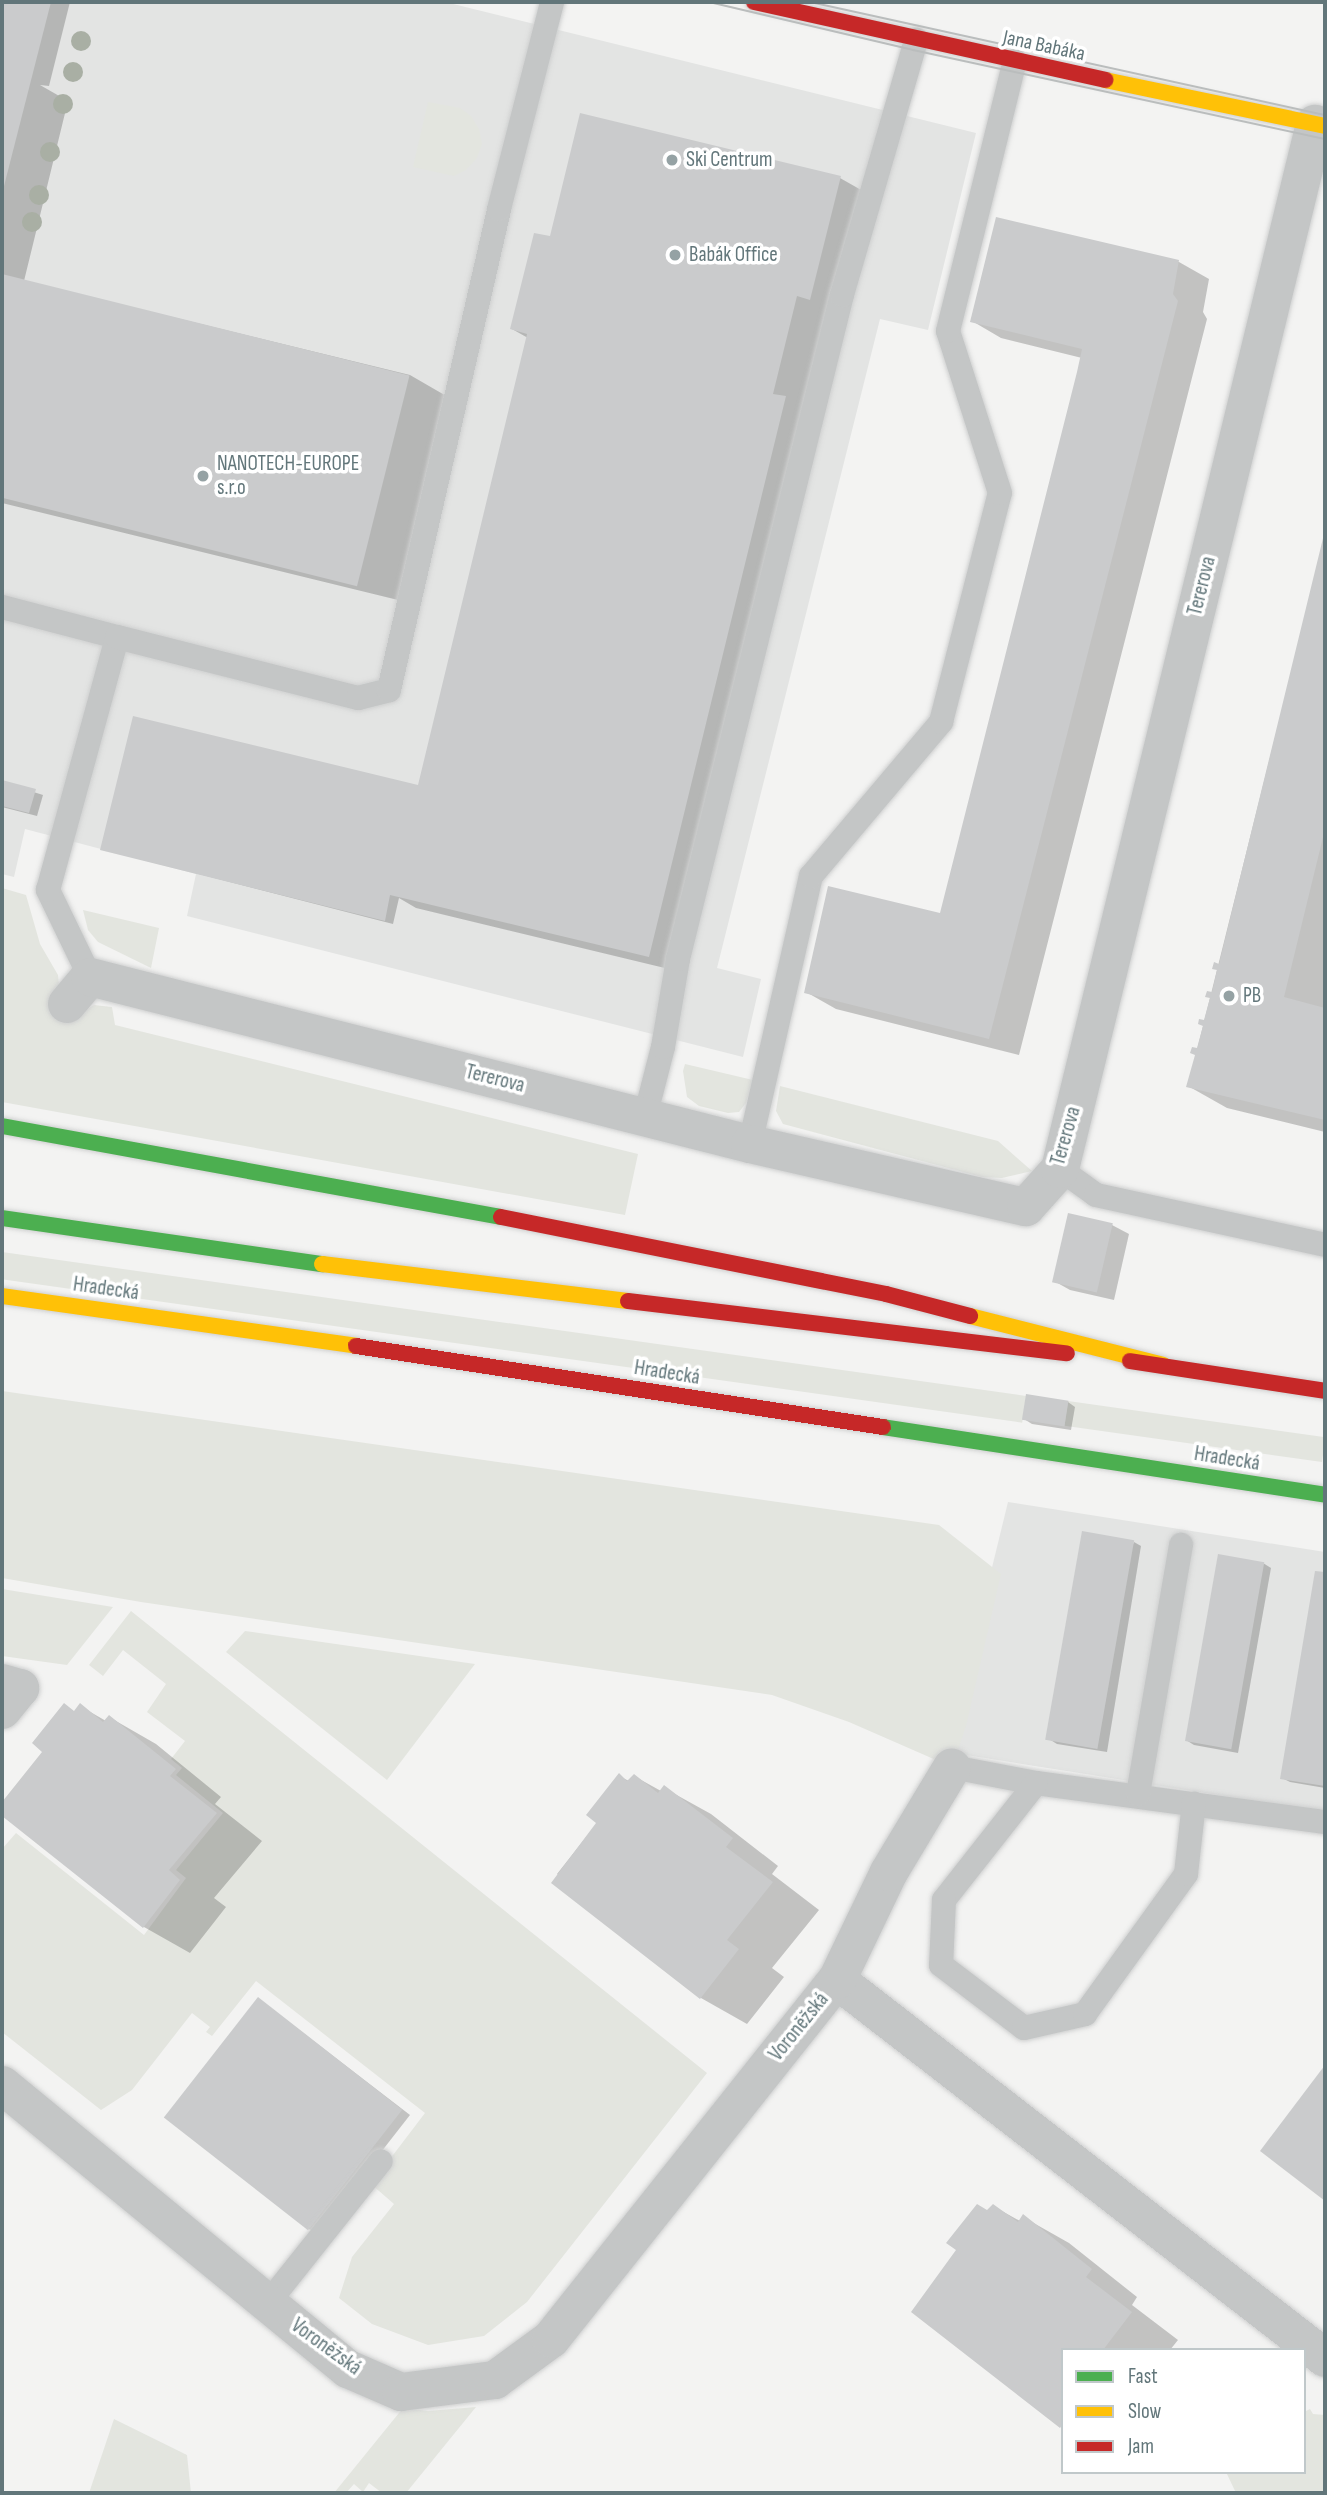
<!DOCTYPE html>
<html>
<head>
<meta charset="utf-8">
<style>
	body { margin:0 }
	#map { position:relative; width:1327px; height:2495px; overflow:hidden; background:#f3f3f2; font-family:"Sofia Sans Condensed",sans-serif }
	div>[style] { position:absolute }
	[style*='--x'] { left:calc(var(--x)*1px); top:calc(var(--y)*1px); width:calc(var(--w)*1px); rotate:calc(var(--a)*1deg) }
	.built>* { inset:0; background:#e3e4e3 }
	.green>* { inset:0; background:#e3e5df; transform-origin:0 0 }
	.shadow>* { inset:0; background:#0003 }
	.building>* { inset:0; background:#cacbcc; transform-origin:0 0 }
	.roads { filter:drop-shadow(0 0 2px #cfd0d0) drop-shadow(0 0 2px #cfd0d0) }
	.lane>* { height:24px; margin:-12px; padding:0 12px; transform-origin:12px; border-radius:12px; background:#c4c6c6 }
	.street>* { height:38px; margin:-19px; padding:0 19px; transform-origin:19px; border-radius:19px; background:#c4c6c6 }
	.fast>* { height:16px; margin:-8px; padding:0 8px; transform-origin:8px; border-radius:8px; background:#4caf50 }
	.slow>* { height:16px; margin:-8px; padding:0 8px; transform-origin:8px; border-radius:8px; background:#ffc107 }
	.jam>* { height:16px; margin:-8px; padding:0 8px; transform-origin:8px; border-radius:8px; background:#c62828 }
	.tram>* { height:2px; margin:-1px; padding:0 1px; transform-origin:1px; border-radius:1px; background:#babdbd }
	.trees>* { width:20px; height:20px; margin:-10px; border-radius:50%; background:#a9afa4 }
	.dots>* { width:19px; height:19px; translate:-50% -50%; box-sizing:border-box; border:4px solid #fff; border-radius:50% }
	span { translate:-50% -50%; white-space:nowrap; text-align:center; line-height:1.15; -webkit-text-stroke:7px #fff; paint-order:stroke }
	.street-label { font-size:21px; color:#62767a }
	.poi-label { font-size:21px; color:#62767a }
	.left { translate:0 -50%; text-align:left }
	.frame { position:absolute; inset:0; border:4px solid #62767a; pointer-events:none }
	.legend { position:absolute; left:1061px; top:2348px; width:245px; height:126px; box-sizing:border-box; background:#fff; border:2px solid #c0c8ca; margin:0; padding:9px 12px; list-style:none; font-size:21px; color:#62767a }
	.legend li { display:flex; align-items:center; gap:14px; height:35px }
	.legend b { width:35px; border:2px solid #c0c8ca }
</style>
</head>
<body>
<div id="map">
	<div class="built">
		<div style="clip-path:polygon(2px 2px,445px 2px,976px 133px,928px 330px,880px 319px,717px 968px,761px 979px,743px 1057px,187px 916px,196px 874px,25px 829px,14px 877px,2px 874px)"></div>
		<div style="clip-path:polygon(1008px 1502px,1325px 1552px,1325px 1812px,947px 1752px)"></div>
	</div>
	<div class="green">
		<div style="clip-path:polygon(428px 102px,460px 108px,471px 116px,479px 129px,482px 144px,477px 158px,466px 170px,454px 176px,413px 167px)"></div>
		<div style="clip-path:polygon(2px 888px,26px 895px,40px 944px,58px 975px,59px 985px,86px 1010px,94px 1005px,112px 1007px,115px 1025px,638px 1154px,625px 1215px,2px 1102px)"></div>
		<div style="clip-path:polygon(83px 910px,159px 928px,151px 968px,98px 942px,88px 930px)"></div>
		<div style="clip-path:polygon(685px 1064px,753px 1080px,746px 1103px,739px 1112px,728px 1113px,699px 1106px,687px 1097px,683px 1071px)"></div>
		<div style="clip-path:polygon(780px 1086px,998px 1141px,1032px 1171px,1002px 1178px,982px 1177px,783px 1124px,776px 1111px)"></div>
		<div style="left:2px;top:1252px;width:1034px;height:27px;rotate:8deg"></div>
		<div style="clip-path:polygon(2px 1391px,939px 1525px,1001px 1574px,966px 1726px,952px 1767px,849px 1722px,772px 1695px,141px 1602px,2px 1578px)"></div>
		<div style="left:1068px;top:1401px;width:260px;height:25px;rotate:8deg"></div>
		<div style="clip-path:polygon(2px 1589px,113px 1607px,67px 1665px,2px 1656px)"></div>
		<div style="clip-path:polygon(131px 1611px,707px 2073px,527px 2302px,484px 2336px,428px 2345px,372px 2324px,339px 2298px,352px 2257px,394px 2204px,371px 2184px,425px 2113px,256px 1981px,212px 2036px,206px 2032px,210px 2027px,192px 2013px,132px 2090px,101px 2110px,2px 2032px,2px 1849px,16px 1833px,144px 1935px,186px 1878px,176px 1870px,223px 1813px,176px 1775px,182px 1768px,171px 1759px,185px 1741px,147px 1712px,166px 1684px,123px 1650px,103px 1676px,89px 1665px)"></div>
		<div style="clip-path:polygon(245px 1631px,475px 1664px,387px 1780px,226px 1652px)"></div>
		<div style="clip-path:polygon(476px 2407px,406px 2493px,382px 2493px,369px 2483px,363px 2492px,354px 2484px,346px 2493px,334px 2493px,403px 2408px,428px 2411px)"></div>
		<div style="clip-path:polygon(1310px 2409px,1313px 2414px,1325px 2415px,1325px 2493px,1236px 2493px,1226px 2472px,1304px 2472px,1304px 2412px)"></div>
		<div style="clip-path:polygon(114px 2419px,187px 2455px,191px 2493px,89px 2493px)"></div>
	</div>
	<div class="shadow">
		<div style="clip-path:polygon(2px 2px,70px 2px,49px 86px,40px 85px,68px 101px,24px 281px,410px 375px,448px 397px,398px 600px,2px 503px)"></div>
		<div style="clip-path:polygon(840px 178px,870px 195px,673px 970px,416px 908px,399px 898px,393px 924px,102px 849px,419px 787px,528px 338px,512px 329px,551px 238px)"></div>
		<div style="clip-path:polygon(998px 219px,1179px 262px,1209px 279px,1203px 312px,1207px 319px,1019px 1055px,836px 1009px,806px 992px,941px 915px,1082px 358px,1001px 338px,972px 321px)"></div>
		<div style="clip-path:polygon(1325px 537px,1324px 1009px,1325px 1132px,1227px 1108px,1188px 1086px)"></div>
		<div style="clip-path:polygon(2px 782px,43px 795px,37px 816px,2px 807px)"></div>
		<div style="clip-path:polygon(1112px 1225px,1129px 1234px,1114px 1300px,1070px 1290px,1054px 1281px)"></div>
		<div style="clip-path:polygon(1068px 1402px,1075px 1407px,1071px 1430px,1032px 1424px,1024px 1419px)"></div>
		<div style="clip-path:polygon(1134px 1542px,1141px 1546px,1107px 1752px,1057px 1744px,1049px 1739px)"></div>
		<div style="clip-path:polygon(1263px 1563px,1271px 1568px,1238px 1753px,1194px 1745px,1186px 1740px)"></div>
		<div style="clip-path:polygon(1316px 1573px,1325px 1574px,1325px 1788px,1290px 1782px,1282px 1778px)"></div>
		<div style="clip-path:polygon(80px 1706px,106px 1721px,109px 1717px,156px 1744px,221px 1797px,215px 1804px,262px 1841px,214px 1898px,226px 1907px,190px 1953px,144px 1927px,2px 1814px,2px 1807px)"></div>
		<div style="clip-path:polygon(619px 1776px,629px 1781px,634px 1776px,661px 1791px,664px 1788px,711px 1814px,778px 1866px,772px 1874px,819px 1910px,772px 1968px,784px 1977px,747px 2024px,701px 1998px,557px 1874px,598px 1822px)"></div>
		<div style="clip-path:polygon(259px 1999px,410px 2115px,317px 2234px,309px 2229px)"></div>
		<div style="clip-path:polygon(1325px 2068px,1325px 2199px,1262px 2150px)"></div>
		<div style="clip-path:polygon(993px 2206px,1020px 2221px,1023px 2217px,1069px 2243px,1137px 2297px,1132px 2305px,1178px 2340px,1170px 2350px,1063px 2350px,1063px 2428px,913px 2311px)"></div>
	</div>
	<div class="building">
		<div style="clip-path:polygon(2px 2px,51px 2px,3px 190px,2px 190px)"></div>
		<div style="clip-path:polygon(580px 113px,841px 176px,810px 300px,797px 296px,773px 394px,786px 396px,649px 957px,390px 895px,385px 921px,100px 850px,133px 716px,418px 785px,527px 334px,510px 329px,534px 233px,550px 236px)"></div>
		<div style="clip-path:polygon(996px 217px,1179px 260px,1173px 294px,1178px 301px,989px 1039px,804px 993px,828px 886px,940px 913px,1077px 372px,1082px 349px,970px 322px)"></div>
		<div style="left:2px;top:274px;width:420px;height:217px;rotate:14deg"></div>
		<div style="clip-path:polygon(1325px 530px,1325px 829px,1284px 997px,1325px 1008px,1325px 1120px,1186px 1087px,1195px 1055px,1190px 1053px,1192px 1047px,1197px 1048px,1203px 1026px,1198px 1024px,1199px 1019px,1204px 1020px,1210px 998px,1205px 997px,1207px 991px,1212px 992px,1217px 970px,1212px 969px,1214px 962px,1219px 964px)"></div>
		<div style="clip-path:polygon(2px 780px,36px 789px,29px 813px,2px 806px)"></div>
		<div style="left:1068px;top:1213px;width:46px;height:71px;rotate:13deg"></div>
		<div style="left:1026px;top:1394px;width:43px;height:26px;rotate:9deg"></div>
		<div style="left:1082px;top:1531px;width:53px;height:212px;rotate:10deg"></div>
		<div style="left:1218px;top:1554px;width:47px;height:190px;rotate:10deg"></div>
		<div style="clip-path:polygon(1315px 1571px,1325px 1572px,1325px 1786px,1280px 1779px)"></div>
		<div style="clip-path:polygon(64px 1703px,74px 1711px,80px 1703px,103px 1722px,109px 1715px,176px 1769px,170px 1776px,217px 1813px,169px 1870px,180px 1880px,143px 1928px,2px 1816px,2px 1802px,42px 1752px,32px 1743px)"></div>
		<div style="clip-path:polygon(619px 1773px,627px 1781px,634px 1774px,658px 1793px,664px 1785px,733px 1838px,726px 1847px,773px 1882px,727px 1940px,739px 1949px,700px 1999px,551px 1883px,596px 1823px,586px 1815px)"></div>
		<div style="left:258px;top:1997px;width:183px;height:153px;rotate:38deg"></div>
		<div style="clip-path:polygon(1325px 2065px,1325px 2201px,1260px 2151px)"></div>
		<div style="clip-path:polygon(977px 2204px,987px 2210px,993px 2204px,1018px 2222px,1023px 2214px,1092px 2269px,1086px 2277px,1132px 2312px,1103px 2350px,1063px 2350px,1063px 2424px,1060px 2428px,911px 2312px,956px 2250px,946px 2243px)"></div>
	</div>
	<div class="roads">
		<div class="lane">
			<div style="--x:2;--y:607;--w:119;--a:14.6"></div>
			<div style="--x:90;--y:977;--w:97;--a:-115.8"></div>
			<div style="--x:48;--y:890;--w:262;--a:-74.7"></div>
			<div style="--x:117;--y:637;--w:249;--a:14.2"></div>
			<div style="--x:358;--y:698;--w:32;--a:-14"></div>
			<div style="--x:389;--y:690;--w:493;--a:-77.1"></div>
			<div style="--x:499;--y:209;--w:214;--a:-75.6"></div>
			<div style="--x:645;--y:1117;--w:72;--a:-75.6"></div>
			<div style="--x:663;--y:1047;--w:89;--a:-80.3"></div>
			<div style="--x:678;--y:959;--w:684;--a:-76.13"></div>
			<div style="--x:842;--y:295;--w:266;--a:-73.8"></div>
			<div style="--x:750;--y:1144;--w:275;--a:-77.2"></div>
			<div style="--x:811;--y:876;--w:202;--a:-49.8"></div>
			<div style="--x:941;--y:722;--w:236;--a:-75.6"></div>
			<div style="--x:1000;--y:493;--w:170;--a:-107.8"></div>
			<div style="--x:948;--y:331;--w:278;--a:-76.1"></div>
			<div style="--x:1060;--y:1169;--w:44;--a:35.8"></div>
			<div style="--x:1096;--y:1195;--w:234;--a:12.3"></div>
			<div style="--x:952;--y:1767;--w:86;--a:10.8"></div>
			<div style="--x:1036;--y:1783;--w:292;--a:7.7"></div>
			<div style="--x:1036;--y:1783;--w:149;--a:128.2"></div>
			<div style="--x:944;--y:1900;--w:65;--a:92.6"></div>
			<div style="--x:941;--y:1965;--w:104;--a:37.2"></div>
			<div style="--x:1024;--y:2028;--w:63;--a:-12.9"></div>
			<div style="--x:1085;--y:2014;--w:173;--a:-54.2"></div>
			<div style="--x:1186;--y:1874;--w:71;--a:-83.6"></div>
			<div style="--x:1138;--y:1794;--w:253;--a:-80.2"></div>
			<div style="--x:268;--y:2303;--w:181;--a:-51.5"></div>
		</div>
		<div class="street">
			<div style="--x:67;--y:1004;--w:35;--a:-50"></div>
			<div style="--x:90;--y:977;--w:681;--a:14.2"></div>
			<div style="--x:750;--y:1144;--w:283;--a:12.9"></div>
			<div style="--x:1026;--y:1207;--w:51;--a:-48.2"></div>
			<div style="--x:1060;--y:1169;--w:1076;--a:-76.29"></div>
			<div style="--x:2;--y:1683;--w:19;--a:16"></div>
			<div style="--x:20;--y:1688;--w:28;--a:129"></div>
			<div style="--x:837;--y:1980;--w:617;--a:37.76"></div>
			<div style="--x:2;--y:2085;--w:448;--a:39.4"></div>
			<div style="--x:348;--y:2369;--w:58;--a:23.5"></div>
			<div style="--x:401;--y:2392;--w:95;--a:-7.3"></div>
			<div style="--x:495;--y:2380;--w:69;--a:-36.2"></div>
			<div style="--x:551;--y:2339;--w:459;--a:-51.5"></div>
			<div style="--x:837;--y:1980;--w:120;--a:-64.3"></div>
			<div style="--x:889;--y:1872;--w:122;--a:-59"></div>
		</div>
		<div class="fast">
			<div style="--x:2;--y:1126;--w:507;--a:10.34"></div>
			<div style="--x:2;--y:1218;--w:323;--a:8.2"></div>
			<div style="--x:883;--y:1427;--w:447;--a:8.7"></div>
		</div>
		<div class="slow">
			<div style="--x:1105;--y:80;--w:225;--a:11.8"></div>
			<div style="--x:322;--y:1264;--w:308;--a:6.9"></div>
			<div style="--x:2;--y:1296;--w:358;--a:8"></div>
			<div style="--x:970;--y:1316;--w:199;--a:14.2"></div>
		</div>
		<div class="jam">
			<div style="--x:754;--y:2;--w:360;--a:12.5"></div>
			<div style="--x:501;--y:1217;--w:393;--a:11.3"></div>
			<div style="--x:886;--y:1294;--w:87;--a:14.7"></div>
			<div style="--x:628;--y:1301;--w:442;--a:6.8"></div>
			<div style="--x:356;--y:1346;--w:533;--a:8.74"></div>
			<div style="--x:1130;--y:1361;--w:197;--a:8.7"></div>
		</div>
	</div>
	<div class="tram">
		<div style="--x:709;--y:2;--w:210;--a:13.2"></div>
		<div style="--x:913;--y:50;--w:422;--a:12.2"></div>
		<div style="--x:810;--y:2;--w:527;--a:12.38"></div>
	</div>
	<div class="trees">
		<div style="left:81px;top:41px"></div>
		<div style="left:73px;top:72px"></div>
		<div style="left:63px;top:104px"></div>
		<div style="left:50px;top:152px"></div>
		<div style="left:39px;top:195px"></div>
		<div style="left:32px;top:222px"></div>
	</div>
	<div class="dots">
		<div style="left:672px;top:160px;background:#95a2a4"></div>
		<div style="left:675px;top:255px;background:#95a2a4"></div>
		<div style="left:203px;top:476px;background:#95a2a4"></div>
		<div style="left:1229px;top:996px;background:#95a2a4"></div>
	</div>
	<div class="street-label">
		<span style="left:1044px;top:46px;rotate:12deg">Jana Babáka</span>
		<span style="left:1202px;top:586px;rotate:-76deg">Tererova</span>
		<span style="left:495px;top:1079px;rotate:14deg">Tererova</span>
		<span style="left:1066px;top:1136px;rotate:-74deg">Tererova</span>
		<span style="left:106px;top:1289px;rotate:8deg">Hradecká</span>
		<span style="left:667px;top:1373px;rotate:9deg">Hradecká</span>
		<span style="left:1227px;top:1459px;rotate:9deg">Hradecká</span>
		<span style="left:799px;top:2027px;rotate:-51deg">Voroněžská</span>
		<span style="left:326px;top:2347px;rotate:36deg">Voroněžská</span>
	</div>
	<div class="poi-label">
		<span class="left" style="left:686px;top:160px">Ski Centrum</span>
		<span class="left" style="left:689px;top:255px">Babák Office</span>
		<span class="left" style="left:217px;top:476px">NANOTECH-EUROPE<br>s.r.o</span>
		<span class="left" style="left:1243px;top:996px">PB</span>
	</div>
	<div class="frame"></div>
	<ul class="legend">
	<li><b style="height:9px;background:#4caf50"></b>Fast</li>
	<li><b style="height:9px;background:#ffc107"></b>Slow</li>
	<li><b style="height:9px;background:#c62828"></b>Jam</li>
	</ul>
</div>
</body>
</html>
